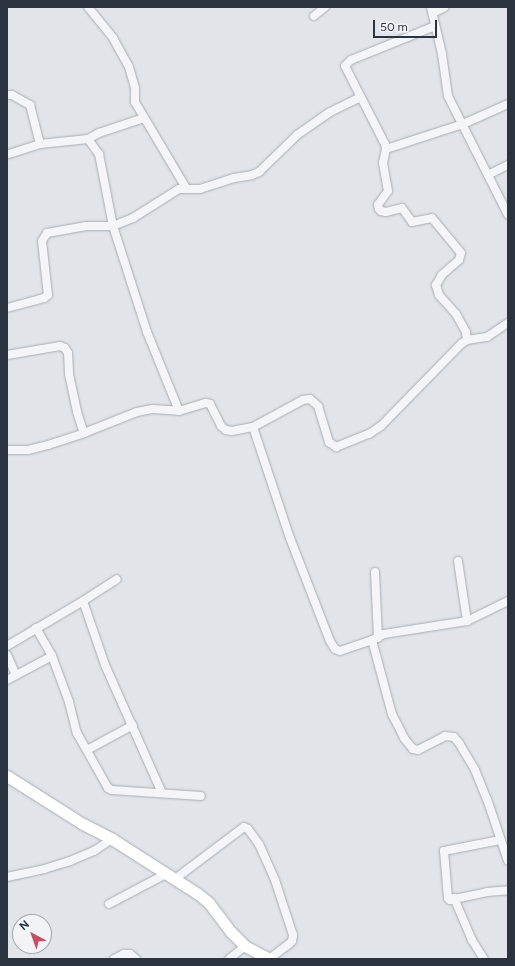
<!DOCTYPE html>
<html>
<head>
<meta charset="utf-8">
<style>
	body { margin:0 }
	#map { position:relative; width:515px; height:966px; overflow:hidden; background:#e1e5e9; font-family:Figtree,sans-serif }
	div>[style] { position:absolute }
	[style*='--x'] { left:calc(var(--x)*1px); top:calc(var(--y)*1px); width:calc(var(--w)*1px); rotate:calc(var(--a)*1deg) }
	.roads { filter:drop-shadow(0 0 1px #a7acb3) drop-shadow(0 0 1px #a7acb3) }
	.street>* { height:8px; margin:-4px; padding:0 4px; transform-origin:4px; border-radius:4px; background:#f4f5f8 }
	.secondary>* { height:11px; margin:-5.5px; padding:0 5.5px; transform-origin:5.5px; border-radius:5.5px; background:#fff }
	span { translate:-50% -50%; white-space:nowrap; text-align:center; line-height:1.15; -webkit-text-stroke:3px #f1f3f7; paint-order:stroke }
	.frame { position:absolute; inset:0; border:8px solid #2b3340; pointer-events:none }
	.north { position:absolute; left:12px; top:914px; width:40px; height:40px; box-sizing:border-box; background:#f1f3f7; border:1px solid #a2a6ae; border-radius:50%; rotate:319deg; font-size:11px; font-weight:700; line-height:16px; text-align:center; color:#2b3340 }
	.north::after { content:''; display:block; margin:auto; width:14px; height:18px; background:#c64e63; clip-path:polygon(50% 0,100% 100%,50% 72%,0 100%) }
	.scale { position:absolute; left:373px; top:20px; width:64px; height:18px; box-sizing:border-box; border:2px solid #2b3340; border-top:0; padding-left:5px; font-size:12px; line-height:14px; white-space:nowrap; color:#2b3340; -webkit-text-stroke:3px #f1f3f7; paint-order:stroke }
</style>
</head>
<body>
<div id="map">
	<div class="roads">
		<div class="street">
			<div style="--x:88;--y:7;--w:40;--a:51"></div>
			<div style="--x:113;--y:38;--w:33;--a:61"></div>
			<div style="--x:129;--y:67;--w:22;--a:74"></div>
			<div style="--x:135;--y:88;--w:14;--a:90"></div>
			<div style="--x:135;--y:102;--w:100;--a:59.3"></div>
			<div style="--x:431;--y:7;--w:48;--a:76.8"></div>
			<div style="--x:442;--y:54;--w:42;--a:81.9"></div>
			<div style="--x:448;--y:96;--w:133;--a:63.2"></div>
			<div style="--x:433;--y:13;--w:13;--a:-27"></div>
			<div style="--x:314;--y:16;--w:14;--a:-39"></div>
			<div style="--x:435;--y:26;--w:91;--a:158"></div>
			<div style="--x:351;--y:60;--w:8;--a:135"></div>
			<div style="--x:345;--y:66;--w:88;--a:62.9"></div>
			<div style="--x:385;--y:144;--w:5;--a:79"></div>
			<div style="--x:386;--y:149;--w:14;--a:102"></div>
			<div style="--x:383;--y:163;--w:28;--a:80"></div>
			<div style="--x:388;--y:191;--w:17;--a:126"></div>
			<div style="--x:378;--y:205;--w:4;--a:76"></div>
			<div style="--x:379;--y:209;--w:3;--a:45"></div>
			<div style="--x:381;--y:211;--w:5;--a:11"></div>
			<div style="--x:386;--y:212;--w:16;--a:-14"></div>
			<div style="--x:402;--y:208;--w:17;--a:54"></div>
			<div style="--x:412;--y:222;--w:20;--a:-11"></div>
			<div style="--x:432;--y:218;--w:45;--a:50.4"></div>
			<div style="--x:461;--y:253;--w:7;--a:106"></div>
			<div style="--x:459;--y:260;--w:23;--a:139"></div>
			<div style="--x:442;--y:275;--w:12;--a:121"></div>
			<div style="--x:436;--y:285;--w:10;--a:73"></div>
			<div style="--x:439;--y:295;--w:25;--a:48"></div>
			<div style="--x:456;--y:314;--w:21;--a:61"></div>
			<div style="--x:466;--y:332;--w:8;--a:83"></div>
			<div style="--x:7;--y:95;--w:5;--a:0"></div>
			<div style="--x:12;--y:95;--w:21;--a:29"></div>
			<div style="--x:30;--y:105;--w:40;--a:75.6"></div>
			<div style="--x:40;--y:144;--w:35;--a:162"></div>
			<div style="--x:88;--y:139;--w:13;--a:-29"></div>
			<div style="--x:99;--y:133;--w:47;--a:-18.4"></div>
			<div style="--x:40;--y:144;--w:48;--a:-5.9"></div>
			<div style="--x:88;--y:139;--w:19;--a:54"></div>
			<div style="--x:99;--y:154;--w:73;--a:79"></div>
			<div style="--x:113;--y:226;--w:111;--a:72.2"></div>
			<div style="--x:147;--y:332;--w:85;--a:67.9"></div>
			<div style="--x:386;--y:149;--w:81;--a:-18"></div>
			<div style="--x:463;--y:124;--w:49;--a:-24"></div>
			<div style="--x:488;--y:175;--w:22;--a:-27"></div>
			<div style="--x:7;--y:308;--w:38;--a:-15"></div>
			<div style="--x:44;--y:298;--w:5;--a:-37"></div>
			<div style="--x:48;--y:295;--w:54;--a:-96.3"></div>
			<div style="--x:42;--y:241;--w:9;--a:-58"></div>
			<div style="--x:47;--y:233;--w:40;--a:-10"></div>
			<div style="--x:86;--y:226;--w:27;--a:0"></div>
			<div style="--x:113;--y:226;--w:22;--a:-22"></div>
			<div style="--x:133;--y:218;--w:54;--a:-32.2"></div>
			<div style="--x:179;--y:189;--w:21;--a:0"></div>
			<div style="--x:200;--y:189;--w:36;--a:-18"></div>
			<div style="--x:234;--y:178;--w:18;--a:-9"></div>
			<div style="--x:252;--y:175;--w:8;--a:-23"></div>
			<div style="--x:259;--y:172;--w:53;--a:-44.2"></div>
			<div style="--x:297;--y:135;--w:40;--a:-34.9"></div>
			<div style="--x:330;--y:112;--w:34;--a:-26"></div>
			<div style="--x:7;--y:355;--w:54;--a:-9.6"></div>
			<div style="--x:60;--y:346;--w:5;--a:22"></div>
			<div style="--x:65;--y:348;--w:6;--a:59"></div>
			<div style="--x:68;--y:353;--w:21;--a:87"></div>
			<div style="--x:69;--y:374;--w:39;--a:78"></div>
			<div style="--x:77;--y:412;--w:22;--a:72"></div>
			<div style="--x:253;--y:427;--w:117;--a:71.6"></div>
			<div style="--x:290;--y:538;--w:110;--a:68.8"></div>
			<div style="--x:330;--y:641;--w:9;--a:58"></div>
			<div style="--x:335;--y:649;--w:5;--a:22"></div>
			<div style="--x:340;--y:651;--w:34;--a:-19"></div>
			<div style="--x:372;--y:640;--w:77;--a:74.9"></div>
			<div style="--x:392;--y:714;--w:27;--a:63"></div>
			<div style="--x:404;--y:738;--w:14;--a:51"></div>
			<div style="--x:413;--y:749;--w:5;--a:11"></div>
			<div style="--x:418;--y:750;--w:30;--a:-27"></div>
			<div style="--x:445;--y:736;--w:9;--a:6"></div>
			<div style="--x:454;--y:737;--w:8;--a:50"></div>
			<div style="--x:459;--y:743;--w:31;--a:59"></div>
			<div style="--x:475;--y:770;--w:31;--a:68"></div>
			<div style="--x:487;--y:799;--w:65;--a:71.3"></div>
			<div style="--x:7;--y:450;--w:21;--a:0"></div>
			<div style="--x:28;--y:450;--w:21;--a:-14"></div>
			<div style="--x:48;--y:445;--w:38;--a:-18"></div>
			<div style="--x:84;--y:433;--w:57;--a:-21.6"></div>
			<div style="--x:137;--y:412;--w:16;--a:-11"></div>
			<div style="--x:153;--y:409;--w:26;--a:4"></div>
			<div style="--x:179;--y:411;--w:28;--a:-17"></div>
			<div style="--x:206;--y:403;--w:4;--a:14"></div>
			<div style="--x:210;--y:404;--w:25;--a:63"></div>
			<div style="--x:221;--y:426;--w:6;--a:39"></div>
			<div style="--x:226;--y:430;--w:6;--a:9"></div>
			<div style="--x:232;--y:431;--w:21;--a:-11"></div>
			<div style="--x:253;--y:427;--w:57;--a:-28.4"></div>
			<div style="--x:303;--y:400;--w:7;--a:-8"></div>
			<div style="--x:310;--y:399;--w:11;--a:41"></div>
			<div style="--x:318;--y:406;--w:38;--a:73"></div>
			<div style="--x:329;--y:442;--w:9;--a:36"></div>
			<div style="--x:336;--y:447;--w:35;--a:-22"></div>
			<div style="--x:369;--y:434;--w:14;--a:-34"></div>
			<div style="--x:381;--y:426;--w:115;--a:-45.7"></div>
			<div style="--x:461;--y:344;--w:7;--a:-34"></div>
			<div style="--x:467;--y:340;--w:20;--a:-9"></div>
			<div style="--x:487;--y:337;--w:25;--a:-34"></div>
			<div style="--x:458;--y:561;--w:61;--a:81.5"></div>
			<div style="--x:375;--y:572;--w:66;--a:87.4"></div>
			<div style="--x:83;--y:601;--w:68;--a:71"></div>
			<div style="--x:105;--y:665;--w:140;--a:66"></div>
			<div style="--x:36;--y:628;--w:32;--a:60"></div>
			<div style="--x:52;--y:656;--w:49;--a:69.7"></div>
			<div style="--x:69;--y:702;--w:32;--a:76"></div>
			<div style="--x:77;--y:733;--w:63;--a:60.6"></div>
			<div style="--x:108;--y:788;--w:4;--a:27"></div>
			<div style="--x:112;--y:790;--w:89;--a:3.9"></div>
			<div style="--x:372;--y:640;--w:13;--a:-27"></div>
			<div style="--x:384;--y:634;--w:84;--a:-8.9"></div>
			<div style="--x:467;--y:621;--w:46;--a:-26"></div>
			<div style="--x:7;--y:646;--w:88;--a:-30.6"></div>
			<div style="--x:83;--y:601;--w:40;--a:-32.9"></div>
			<div style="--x:7;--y:655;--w:22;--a:66"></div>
			<div style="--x:7;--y:680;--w:51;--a:-28.1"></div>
			<div style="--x:87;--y:750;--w:52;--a:-28.5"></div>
			<div style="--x:500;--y:840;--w:57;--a:168.9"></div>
			<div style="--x:444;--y:851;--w:47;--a:85.1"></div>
			<div style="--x:448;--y:898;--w:3;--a:45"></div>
			<div style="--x:450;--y:900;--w:38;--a:-12"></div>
			<div style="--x:487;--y:892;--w:21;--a:-5"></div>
			<div style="--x:7;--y:877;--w:38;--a:-12"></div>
			<div style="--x:44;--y:869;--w:27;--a:-17"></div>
			<div style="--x:70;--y:861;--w:26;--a:-23"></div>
			<div style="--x:94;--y:851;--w:22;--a:-34"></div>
			<div style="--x:175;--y:879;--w:86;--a:-37"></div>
			<div style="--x:244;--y:827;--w:4;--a:27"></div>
			<div style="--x:248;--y:829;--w:19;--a:54"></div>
			<div style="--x:259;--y:844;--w:39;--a:66"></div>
			<div style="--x:275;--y:880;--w:58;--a:71.9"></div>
			<div style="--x:293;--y:935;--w:6;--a:99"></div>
			<div style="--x:292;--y:941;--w:4;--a:135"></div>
			<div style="--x:289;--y:944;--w:25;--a:143"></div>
			<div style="--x:454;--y:898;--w:46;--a:66.8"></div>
			<div style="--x:472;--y:940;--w:22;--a:58"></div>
			<div style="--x:109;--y:904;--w:64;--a:-27.8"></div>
			<div style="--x:114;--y:959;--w:11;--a:-27"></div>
			<div style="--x:124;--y:954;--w:6;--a:0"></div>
			<div style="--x:130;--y:954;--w:8;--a:40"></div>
			<div style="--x:229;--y:959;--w:21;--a:-39"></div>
		</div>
		<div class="secondary">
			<div style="--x:7;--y:776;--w:90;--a:32.3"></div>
			<div style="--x:83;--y:824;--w:33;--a:27"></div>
			<div style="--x:112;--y:839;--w:102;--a:32.6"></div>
			<div style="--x:198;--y:894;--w:14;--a:39"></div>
			<div style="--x:209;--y:903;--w:36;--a:53"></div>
			<div style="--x:231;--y:932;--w:20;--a:45"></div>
			<div style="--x:245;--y:946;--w:27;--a:28"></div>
		</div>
	</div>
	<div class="frame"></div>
	<div class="north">N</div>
	<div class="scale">50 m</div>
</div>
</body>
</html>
